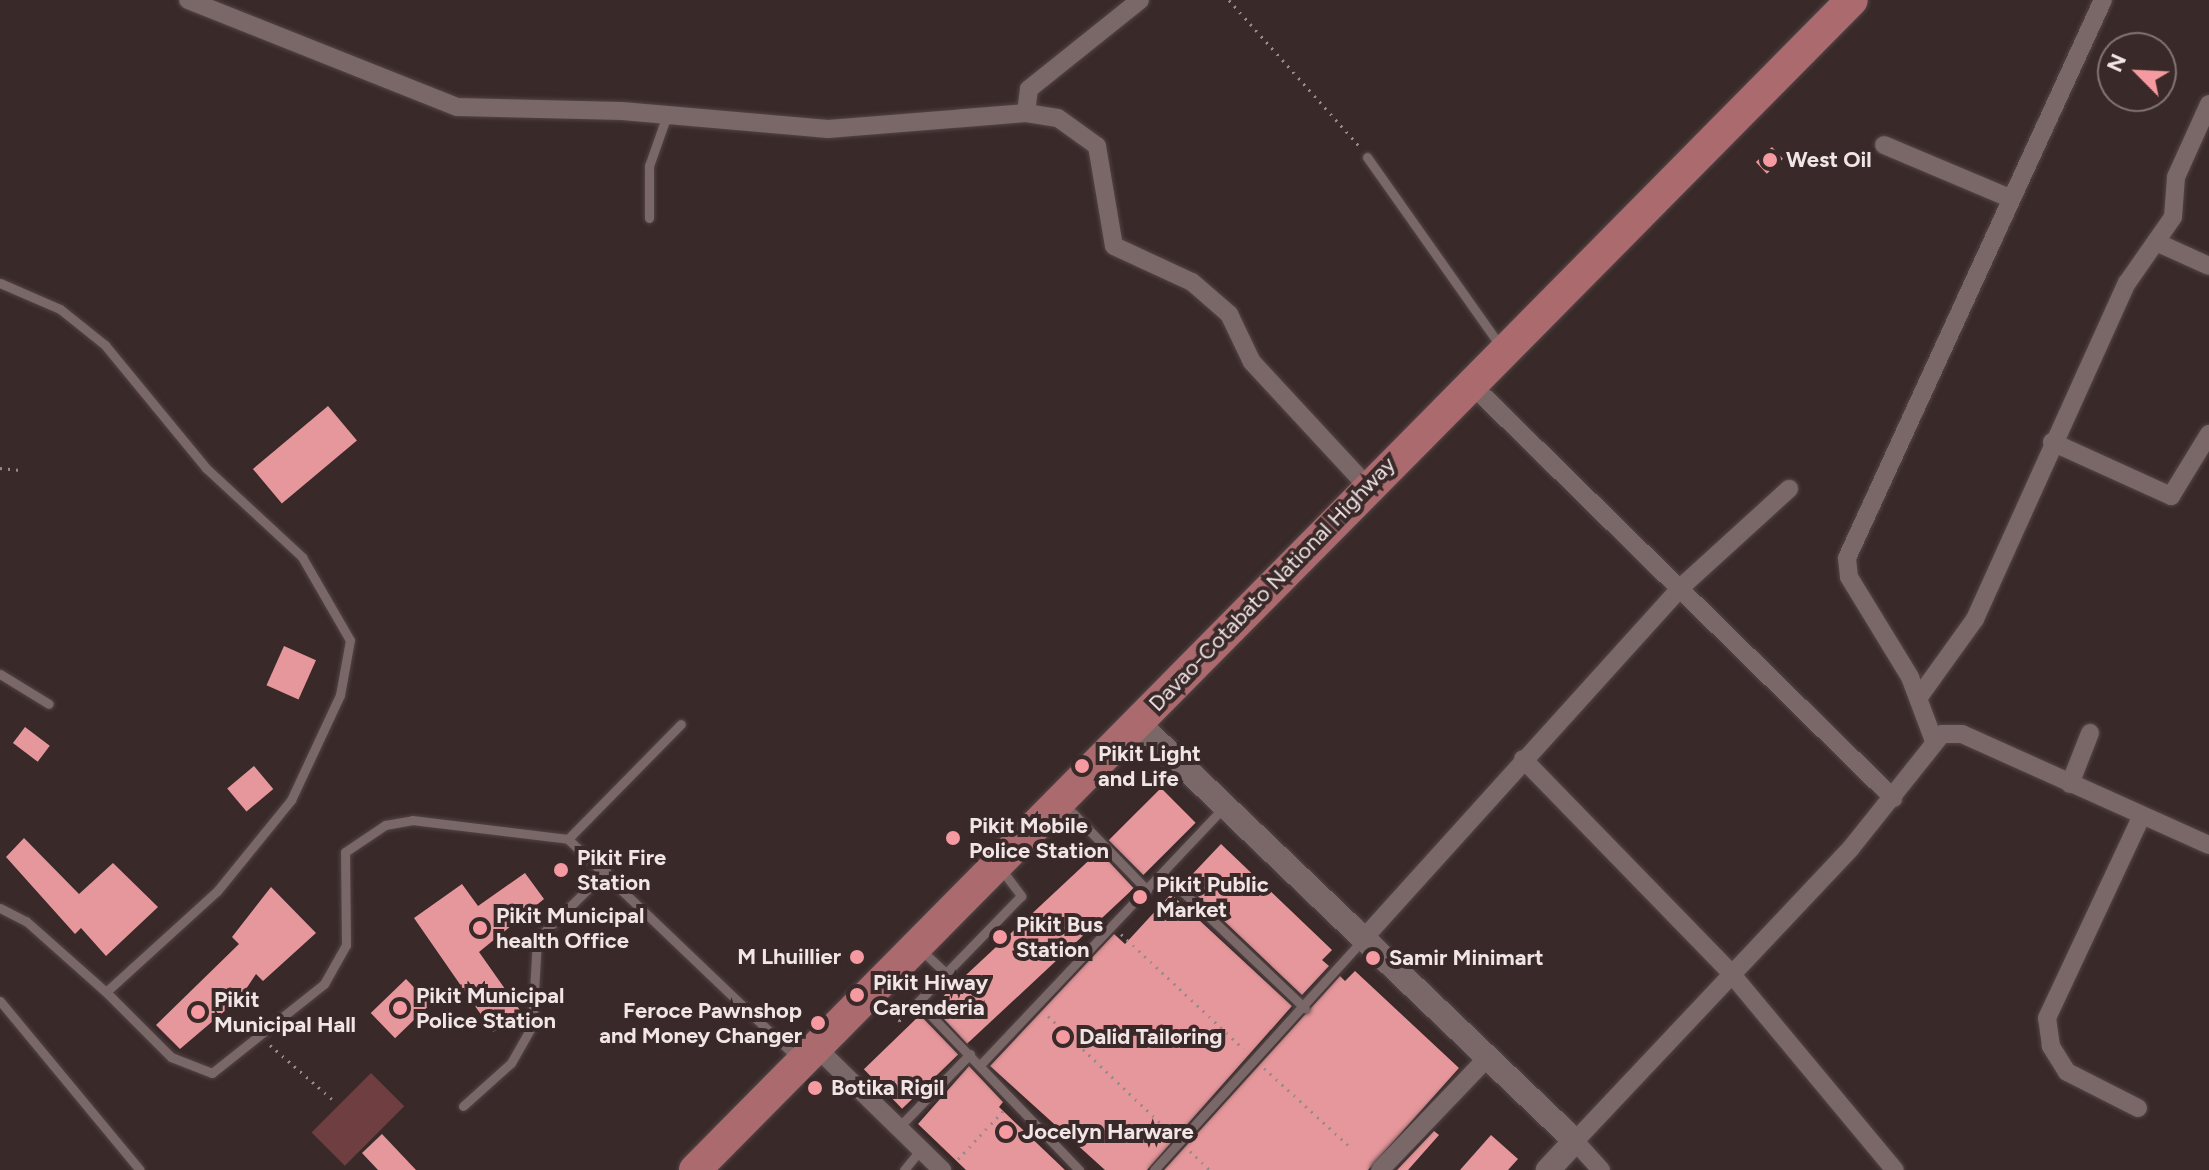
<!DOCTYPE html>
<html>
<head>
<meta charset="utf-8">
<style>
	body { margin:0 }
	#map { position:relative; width:2209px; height:1170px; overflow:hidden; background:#392929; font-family:Figtree,sans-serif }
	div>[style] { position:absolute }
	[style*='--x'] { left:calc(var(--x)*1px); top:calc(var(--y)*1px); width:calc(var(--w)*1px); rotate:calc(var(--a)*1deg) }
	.green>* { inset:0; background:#6f3e41; transform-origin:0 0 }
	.building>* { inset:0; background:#e6979b; transform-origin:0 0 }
	.path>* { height:3px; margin-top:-1.5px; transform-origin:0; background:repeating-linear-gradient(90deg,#988a8a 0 2px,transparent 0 8px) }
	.roads { filter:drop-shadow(0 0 2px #524445) drop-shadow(0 0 2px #524445) }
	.service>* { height:9px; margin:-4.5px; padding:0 4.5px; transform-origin:4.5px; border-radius:4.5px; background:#7a6767 }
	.minor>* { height:18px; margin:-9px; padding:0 9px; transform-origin:9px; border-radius:9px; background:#7a6767 }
	.tertiary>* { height:24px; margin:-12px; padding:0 12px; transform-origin:12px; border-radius:12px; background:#7a6767 }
	.trunk>* { height:32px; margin:-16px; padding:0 16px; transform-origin:16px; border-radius:16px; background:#aa6a6e }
	.dots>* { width:22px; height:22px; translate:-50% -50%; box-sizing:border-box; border:4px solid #392929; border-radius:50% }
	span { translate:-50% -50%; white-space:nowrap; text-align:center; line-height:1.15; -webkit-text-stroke:8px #392929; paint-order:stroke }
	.poi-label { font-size:22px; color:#f1e5e5; font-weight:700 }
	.left { translate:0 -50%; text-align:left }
	.right { translate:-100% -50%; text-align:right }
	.street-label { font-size:22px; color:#f1e5e5 }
	.north { position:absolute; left:2097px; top:32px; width:80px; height:80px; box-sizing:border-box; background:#392929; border:2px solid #837474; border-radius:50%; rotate:294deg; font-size:22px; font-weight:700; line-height:32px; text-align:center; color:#f1e5e5 }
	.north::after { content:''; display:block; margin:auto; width:28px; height:36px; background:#f49aa0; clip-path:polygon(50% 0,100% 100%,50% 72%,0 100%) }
</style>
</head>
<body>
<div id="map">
	<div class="green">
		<div style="left:371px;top:1073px;width:47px;height:84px;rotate:45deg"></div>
	</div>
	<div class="building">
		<div style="left:1772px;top:147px;width:16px;height:22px;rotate:47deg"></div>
		<div style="left:328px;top:406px;width:45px;height:98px;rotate:50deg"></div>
		<div style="left:284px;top:646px;width:35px;height:43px;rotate:24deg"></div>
		<div style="left:25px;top:727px;width:31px;height:20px;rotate:37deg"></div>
		<div style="left:254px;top:766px;width:30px;height:35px;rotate:50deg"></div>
		<div style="left:1161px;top:788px;width:49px;height:74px;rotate:45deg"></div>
		<div style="clip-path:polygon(24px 838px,79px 894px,113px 863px,158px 907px,106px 956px,81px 928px,75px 934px,6px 857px)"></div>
		<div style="clip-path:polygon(1221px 844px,1332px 950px,1322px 960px,1329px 966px,1302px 995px,1184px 883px)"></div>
		<div style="left:1099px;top:851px;width:51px;height:228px;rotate:47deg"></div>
		<div style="clip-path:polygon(525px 873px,544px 899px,479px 952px,522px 1013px,493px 1032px,414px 918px,462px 884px,478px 906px)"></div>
		<div style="clip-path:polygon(271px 887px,316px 933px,263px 981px,256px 974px,240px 998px,180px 1049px,156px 1025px,239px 944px,232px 937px)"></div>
		<div style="clip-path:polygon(1171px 894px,1292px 1006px,1147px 1170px,1105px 1170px,990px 1066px,1114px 934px,1125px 944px)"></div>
		<div style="clip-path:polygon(1355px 971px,1459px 1068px,1368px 1170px,1164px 1170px,1340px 976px,1345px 981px)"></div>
		<div style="left:406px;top:979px;width:35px;height:49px;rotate:46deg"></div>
		<div style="left:920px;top:1015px;width:55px;height:78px;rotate:46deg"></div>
		<div style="clip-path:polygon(969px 1066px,1003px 1102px,999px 1107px,1065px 1170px,966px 1170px,918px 1124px)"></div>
		<div style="clip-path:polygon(1434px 1131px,1439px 1135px,1408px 1170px,1397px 1170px)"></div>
		<div style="clip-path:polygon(382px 1134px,416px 1170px,378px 1170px,362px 1153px)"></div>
		<div style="clip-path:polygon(1491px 1135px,1518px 1159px,1508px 1170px,1460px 1170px)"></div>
	</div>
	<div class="path">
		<div style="--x:1229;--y:0;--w:195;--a:48.3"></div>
		<div style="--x:0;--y:468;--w:20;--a:6"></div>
		<div style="--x:1121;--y:934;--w:168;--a:43.1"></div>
		<div style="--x:887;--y:1009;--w:17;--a:45"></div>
		<div style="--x:899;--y:1021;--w:11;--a:-45"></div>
		<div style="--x:1048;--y:1016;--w:168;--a:43.6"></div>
		<div style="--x:270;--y:1045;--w:82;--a:41.1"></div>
		<div style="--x:1264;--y:1068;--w:114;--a:42.5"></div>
		<div style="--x:1190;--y:1151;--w:28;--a:44"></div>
		<div style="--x:958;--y:1159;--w:67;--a:-46.8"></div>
	</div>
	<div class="roads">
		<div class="service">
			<div style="--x:1367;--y:157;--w:232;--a:54.8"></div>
			<div style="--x:649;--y:218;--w:52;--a:-90"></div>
			<div style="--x:649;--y:166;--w:54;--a:-70.6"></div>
			<div style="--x:0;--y:283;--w:65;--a:23.4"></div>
			<div style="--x:60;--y:309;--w:58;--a:38.7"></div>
			<div style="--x:105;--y:345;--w:159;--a:50.6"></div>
			<div style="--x:206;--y:468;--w:131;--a:42.8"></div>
			<div style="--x:302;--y:557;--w:96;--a:60"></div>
			<div style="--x:350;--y:640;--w:56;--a:100.3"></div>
			<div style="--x:340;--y:695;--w:116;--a:115"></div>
			<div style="--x:291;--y:800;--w:117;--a:129.1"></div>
			<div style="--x:217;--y:891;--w:150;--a:137.7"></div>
			<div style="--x:106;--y:992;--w:92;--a:45"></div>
			<div style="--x:171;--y:1057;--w:44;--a:21.3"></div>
			<div style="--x:212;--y:1073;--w:143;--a:-38.5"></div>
			<div style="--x:324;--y:984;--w:45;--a:-60.6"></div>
			<div style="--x:346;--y:945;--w:93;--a:-90.6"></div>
			<div style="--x:345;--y:852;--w:48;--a:-34"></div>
			<div style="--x:385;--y:825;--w:27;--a:-10"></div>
			<div style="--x:412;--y:820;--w:157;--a:6.9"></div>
			<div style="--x:568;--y:839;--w:317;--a:43.7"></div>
			<div style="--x:0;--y:674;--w:57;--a:31.5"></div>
			<div style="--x:1063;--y:803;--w:121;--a:46"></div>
			<div style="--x:568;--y:839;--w:161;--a:-45.5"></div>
			<div style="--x:1001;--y:869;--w:34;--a:53"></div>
			<div style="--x:1021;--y:896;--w:148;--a:134.2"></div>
			<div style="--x:918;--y:1002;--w:233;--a:46.2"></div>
			<div style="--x:1163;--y:873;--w:196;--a:43.6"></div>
			<div style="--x:0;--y:908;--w:29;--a:27"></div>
			<div style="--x:26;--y:921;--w:107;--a:41.6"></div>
			<div style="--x:920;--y:949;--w:35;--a:43"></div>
			<div style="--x:0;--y:1001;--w:219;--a:50.4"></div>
			<div style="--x:981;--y:1064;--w:352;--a:-46.6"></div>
			<div style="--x:463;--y:1106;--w:64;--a:-41.9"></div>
			<div style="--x:511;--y:1063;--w:43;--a:-60.4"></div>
			<div style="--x:532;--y:1026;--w:87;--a:-86.7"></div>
			<div style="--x:537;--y:939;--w:97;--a:-44.6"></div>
			<div style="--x:899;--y:1127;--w:102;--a:-45.8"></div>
			<div style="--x:904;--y:1170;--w:27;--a:-51"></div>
			<div style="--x:1154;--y:1170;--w:313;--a:-47.8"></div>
		</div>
		<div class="minor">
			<div style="--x:188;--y:0;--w:289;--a:21.7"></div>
			<div style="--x:457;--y:107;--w:165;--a:1.4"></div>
			<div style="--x:622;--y:111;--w:207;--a:5"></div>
			<div style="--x:828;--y:129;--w:199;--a:-4.6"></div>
			<div style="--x:1026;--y:113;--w:32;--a:9"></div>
			<div style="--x:1058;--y:118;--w:48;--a:35.7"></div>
			<div style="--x:1097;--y:146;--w:101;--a:80.4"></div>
			<div style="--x:1114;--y:246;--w:86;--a:24.8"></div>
			<div style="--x:1192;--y:282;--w:49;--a:40.9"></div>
			<div style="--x:1229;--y:314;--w:53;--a:64.4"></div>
			<div style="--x:1252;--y:362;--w:169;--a:47.2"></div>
			<div style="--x:1026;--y:113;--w:24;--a:-83"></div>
			<div style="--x:1029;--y:89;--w:142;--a:-38.7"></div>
			<div style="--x:1884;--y:145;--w:134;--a:22.9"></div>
			<div style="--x:2156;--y:242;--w:58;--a:24.4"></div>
			<div style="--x:1470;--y:383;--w:593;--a:44.45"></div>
			<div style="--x:2052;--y:442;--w:131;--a:24.4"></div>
			<div style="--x:2171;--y:496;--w:73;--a:-58.5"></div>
			<div style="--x:1919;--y:697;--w:96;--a:-54.3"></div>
			<div style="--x:1975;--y:619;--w:369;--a:-65.7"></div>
			<div style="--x:2127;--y:283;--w:80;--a:-55.1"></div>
			<div style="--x:2173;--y:217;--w:40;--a:-85.7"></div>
			<div style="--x:2176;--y:177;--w:80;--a:-65.7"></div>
			<div style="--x:1934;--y:741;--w:68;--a:-110.6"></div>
			<div style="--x:1910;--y:677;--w:117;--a:-121.4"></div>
			<div style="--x:1849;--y:577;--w:19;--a:-96"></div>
			<div style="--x:1847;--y:558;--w:614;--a:-65.36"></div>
			<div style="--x:1523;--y:759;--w:296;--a:45.8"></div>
			<div style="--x:1729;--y:971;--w:259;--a:50.2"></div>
			<div style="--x:2070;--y:784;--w:55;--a:-68.6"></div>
			<div style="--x:1365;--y:937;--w:469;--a:-47.9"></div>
			<div style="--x:1679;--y:589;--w:149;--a:-42.3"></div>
			<div style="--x:817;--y:1048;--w:175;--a:44.3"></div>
			<div style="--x:2138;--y:1108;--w:80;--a:-153.1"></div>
			<div style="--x:2067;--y:1072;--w:31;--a:-122"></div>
			<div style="--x:2051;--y:1046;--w:28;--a:-98"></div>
			<div style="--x:2047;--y:1018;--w:222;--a:-64.9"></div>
			<div style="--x:1380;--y:1170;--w:156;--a:-46.3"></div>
			<div style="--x:1601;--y:1170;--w:39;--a:-132"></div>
			<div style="--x:1575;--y:1141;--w:403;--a:-46.7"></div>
			<div style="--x:1851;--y:848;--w:146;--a:-51.4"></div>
			<div style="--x:1942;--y:734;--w:20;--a:0"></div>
			<div style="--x:1962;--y:734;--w:271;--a:24.2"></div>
		</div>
		<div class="tertiary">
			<div style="--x:1137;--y:722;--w:606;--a:43.73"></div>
			<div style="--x:1575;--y:1141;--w:40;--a:133"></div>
		</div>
		<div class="trunk">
			<div style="--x:695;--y:1170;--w:1645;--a:-45.32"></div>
		</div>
	</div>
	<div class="dots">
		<div style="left:1770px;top:160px;background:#f49aa0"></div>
		<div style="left:1082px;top:766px;background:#f49aa0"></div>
		<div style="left:953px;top:838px;background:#f49aa0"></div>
		<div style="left:561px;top:870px;background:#f49aa0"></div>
		<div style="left:1140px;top:897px;background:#f49aa0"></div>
		<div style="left:480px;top:928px;background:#f49aa0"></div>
		<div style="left:1000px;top:937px;background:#f49aa0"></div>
		<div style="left:857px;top:957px;background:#f49aa0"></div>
		<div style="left:1373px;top:958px;background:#f49aa0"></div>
		<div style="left:857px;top:995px;background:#f49aa0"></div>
		<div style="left:400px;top:1008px;background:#f49aa0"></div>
		<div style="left:198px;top:1012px;background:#f49aa0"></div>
		<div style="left:818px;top:1023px;background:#f49aa0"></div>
		<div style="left:1063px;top:1037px;background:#f49aa0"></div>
		<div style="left:815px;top:1088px;background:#f49aa0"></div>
		<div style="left:1006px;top:1132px;background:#f49aa0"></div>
	</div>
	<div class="poi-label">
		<span class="left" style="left:1786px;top:160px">West Oil</span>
		<span class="left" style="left:1098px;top:766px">Pikit Light<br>and Life</span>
		<span class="left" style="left:969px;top:838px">Pikit Mobile<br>Police Station</span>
		<span class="left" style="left:577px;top:870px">Pikit Fire<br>Station</span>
		<span class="left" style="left:1156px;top:897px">Pikit Public<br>Market</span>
		<span class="left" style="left:496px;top:928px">Pikit Municipal<br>health Office</span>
		<span class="left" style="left:1016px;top:937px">Pikit Bus<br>Station</span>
		<span class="right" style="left:841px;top:957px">M Lhuillier</span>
		<span class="left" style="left:1389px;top:958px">Samir Minimart</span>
		<span class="left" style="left:873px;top:995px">Pikit Hiway<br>Carenderia</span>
		<span class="left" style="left:416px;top:1008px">Pikit Municipal<br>Police Station</span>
		<span class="left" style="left:214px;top:1012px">Pikit<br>Municipal Hall</span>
		<span class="right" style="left:802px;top:1023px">Feroce Pawnshop<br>and Money Changer</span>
		<span class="left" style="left:1079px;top:1037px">Dalid Tailoring</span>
		<span class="left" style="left:831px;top:1088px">Botika Rigil</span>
		<span class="left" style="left:1022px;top:1132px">Jocelyn Harware</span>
	</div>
	<div class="street-label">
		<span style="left:1272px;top:584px;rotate:-46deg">Davao-Cotabato National Highway</span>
	</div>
	<div class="north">N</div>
</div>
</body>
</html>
